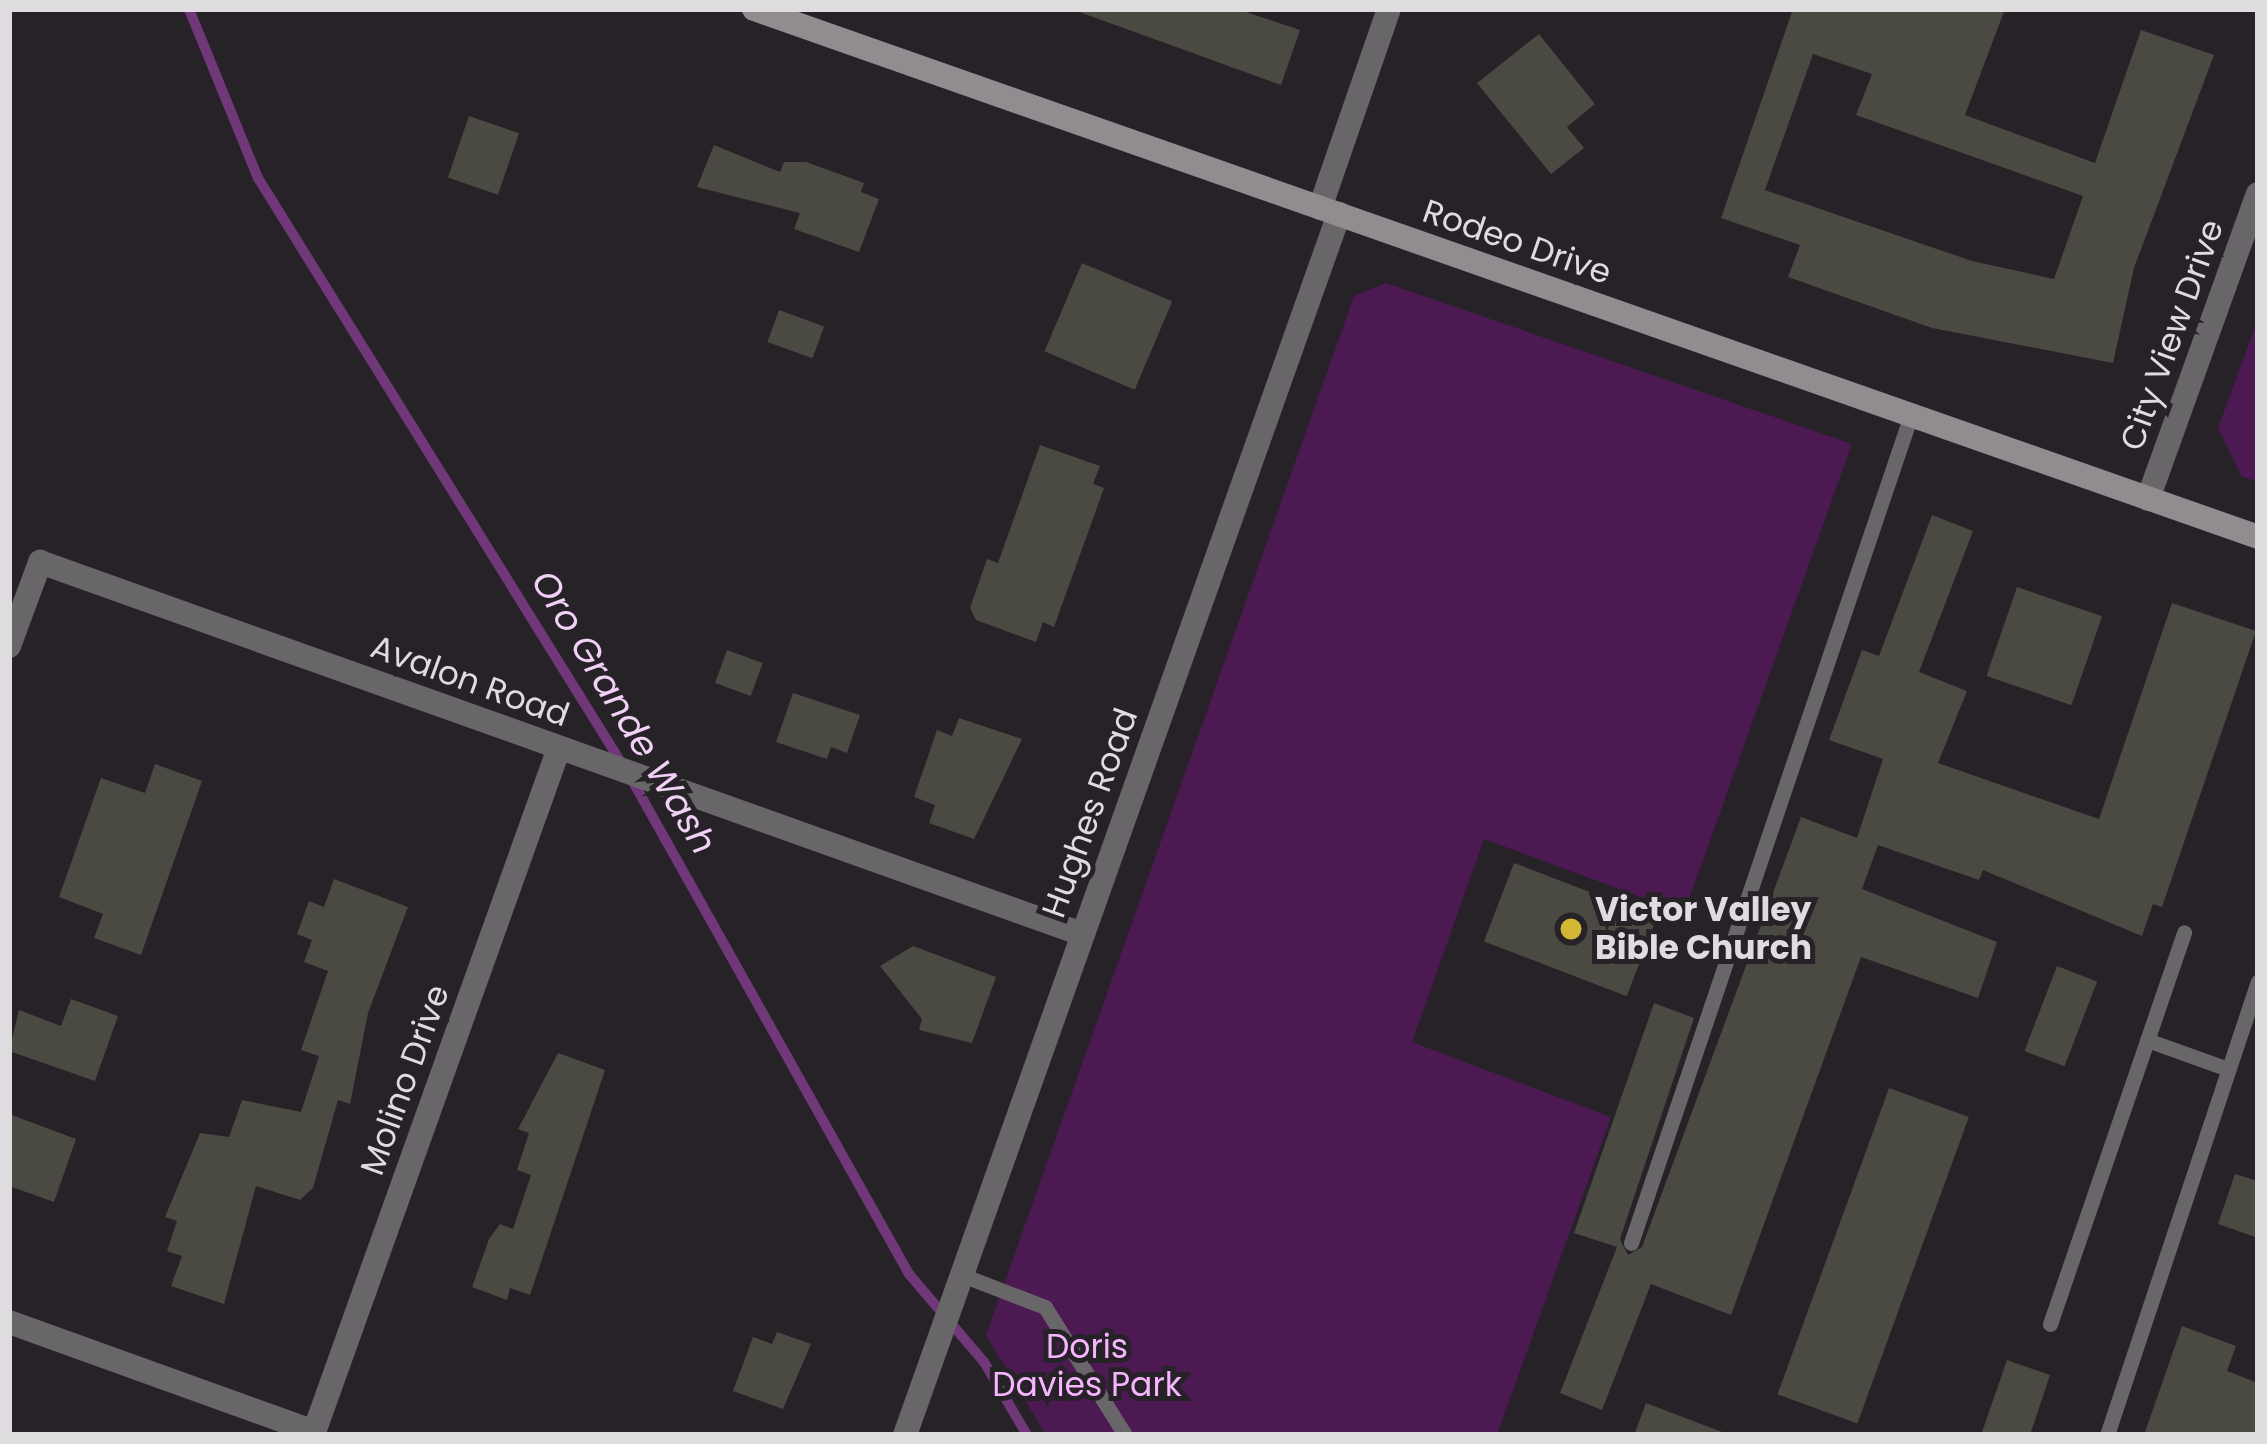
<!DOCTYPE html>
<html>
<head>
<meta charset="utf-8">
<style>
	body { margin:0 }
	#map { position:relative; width:2267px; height:1444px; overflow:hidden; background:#262227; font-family:Poppins,sans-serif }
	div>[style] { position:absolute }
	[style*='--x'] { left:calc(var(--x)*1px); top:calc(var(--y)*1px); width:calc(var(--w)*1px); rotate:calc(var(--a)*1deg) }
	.green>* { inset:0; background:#4c1953 }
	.stream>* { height:10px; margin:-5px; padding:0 5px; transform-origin:5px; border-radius:5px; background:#713879 }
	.building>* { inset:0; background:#4a4942; transform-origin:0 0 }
	.lane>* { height:15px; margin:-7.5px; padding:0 7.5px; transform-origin:7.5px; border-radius:7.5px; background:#696669 }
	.street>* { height:24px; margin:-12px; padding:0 12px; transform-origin:12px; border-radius:12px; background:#696669 }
	.secondary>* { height:24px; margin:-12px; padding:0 12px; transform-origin:12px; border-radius:12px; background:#908c90 }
	.dots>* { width:33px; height:33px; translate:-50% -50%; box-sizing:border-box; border:6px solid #262227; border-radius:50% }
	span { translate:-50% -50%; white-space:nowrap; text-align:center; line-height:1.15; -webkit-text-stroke:10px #262227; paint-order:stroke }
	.street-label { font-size:33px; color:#dfdce0 }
	.poi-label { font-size:33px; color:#dfdce0; font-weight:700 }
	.left { translate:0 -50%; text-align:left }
	.park-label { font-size:33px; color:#f6b5fe }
	.water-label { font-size:36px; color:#f1d1f6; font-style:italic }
	.frame { position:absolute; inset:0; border:12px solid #dfdce0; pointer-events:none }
</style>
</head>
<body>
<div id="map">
	<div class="green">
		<div style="clip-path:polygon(1386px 283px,1852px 444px,1684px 913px,1484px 839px,1412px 1042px,1611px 1117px,1497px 1435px,1046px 1435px,986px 1335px,1354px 296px)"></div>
		<div style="clip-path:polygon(2258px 319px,2258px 482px,2241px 476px,2218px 428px)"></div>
	</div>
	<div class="stream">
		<div style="--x:189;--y:9;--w:183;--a:67.8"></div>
		<div style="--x:258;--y:178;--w:690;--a:58.15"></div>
		<div style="--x:632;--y:780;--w:566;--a:60.72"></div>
		<div style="--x:909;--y:1274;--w:116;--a:49.6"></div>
		<div style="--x:984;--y:1362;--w:85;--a:59.5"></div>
	</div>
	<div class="building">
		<div style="clip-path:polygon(1071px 9px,1237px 9px,1300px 30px,1281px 85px)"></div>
		<div style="clip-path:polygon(evenodd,1793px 9px,2005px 9px,1965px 115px,2095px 163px,2141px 30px,2214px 55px,2134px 268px,2113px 363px,1932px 328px,1788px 277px,1800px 245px,1721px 218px,1793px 9px,1813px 54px,1872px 74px,1856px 115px,2083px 196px,2054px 279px,1972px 261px,1765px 190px,1813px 54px)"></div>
		<div style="clip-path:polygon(1539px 34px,1595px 104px,1567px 127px,1584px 148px,1551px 174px,1477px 83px)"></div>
		<div style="left:469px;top:116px;width:53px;height:65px;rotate:19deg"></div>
		<div style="clip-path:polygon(714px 145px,780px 172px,784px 162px,806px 162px,864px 183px,861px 192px,879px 199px,859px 252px,794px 229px,800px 213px,697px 187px)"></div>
		<div style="left:1082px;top:263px;width:98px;height:96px;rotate:23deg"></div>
		<div style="left:779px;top:310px;width:48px;height:34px;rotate:20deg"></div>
		<div style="clip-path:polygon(1040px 445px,1100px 466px,1093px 484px,1104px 488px,1054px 627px,1043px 622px,1036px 642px,976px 620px,970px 608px,987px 559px,998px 563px)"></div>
		<div style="clip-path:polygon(1932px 515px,1973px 531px,1919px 672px,1967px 691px,1938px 763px,2099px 819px,2172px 603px,2256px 631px,2162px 907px,2153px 904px,2142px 936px,1983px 870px,1979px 880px,1878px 845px,1862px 889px,1997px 942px,1978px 998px,1861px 957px,1731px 1315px,1651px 1284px,1602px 1410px,1560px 1393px,1617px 1247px,1574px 1233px,1654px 1003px,1694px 1018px,1620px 1239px,1628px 1255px,1642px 1247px,1801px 817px,1857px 838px,1883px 759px,1829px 740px,1862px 650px,1879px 656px)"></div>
		<div style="left:2017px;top:587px;width:90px;height:94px;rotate:19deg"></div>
		<div style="left:727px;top:650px;width:38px;height:35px;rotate:20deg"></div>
		<div style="clip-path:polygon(793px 693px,860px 715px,847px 753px,831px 747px,827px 759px,776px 742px)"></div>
		<div style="clip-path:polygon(959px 718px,1022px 739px,974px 839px,929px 823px,935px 805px,914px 797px,937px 730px,952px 736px)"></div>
		<div style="clip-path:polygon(155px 764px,202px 781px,141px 955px,94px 938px,103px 914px,59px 897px,101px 778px,145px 793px)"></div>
		<div style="left:1514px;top:863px;width:153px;height:84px;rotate:21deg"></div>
		<div style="clip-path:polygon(334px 879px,408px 907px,368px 1013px,350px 1104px,338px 1100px,313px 1188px,300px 1200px,256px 1186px,224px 1304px,171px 1286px,182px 1256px,167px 1251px,177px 1221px,165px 1217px,200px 1133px,229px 1137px,242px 1100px,301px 1112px,319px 1056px,301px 1050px,328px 971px,304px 962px,312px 940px,297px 934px,309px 901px,324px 907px)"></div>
		<div style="clip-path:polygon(913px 946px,996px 977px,972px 1043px,919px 1030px,922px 1019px,880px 966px)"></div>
		<div style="left:2057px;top:966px;width:43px;height:91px;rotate:21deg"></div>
		<div style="clip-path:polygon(71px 999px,118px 1016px,95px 1081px,9px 1051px,19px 1010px,61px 1026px)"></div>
		<div style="clip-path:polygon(558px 1053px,605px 1070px,530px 1295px,510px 1288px,507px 1300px,472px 1287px,489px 1239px,500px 1224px,513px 1229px,531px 1175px,517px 1170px,529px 1133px,518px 1129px)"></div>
		<div style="left:1889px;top:1088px;width:85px;height:326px;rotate:20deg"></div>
		<div style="clip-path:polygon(9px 1114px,76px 1139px,54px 1202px,9px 1186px)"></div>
		<div style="clip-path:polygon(2235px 1174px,2258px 1181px,2258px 1238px,2218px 1224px)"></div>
		<div style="clip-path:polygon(2182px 1326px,2236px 1346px,2227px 1371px,2258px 1383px,2258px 1435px,2144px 1435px)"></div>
		<div style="clip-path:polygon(777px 1332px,811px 1344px,783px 1409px,733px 1391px,753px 1337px,772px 1344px)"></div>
		<div style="clip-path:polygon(2007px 1360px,2050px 1375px,2030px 1435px,1981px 1435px)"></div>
		<div style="clip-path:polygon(1646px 1403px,1722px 1432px,1722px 1435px,1634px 1435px)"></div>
	</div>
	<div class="lane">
		<div style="--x:2147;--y:1040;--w:86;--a:19.7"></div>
		<div style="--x:1631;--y:1243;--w:874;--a:-71.32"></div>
		<div style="--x:962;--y:1275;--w:89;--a:21.1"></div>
		<div style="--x:1045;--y:1307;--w:151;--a:58"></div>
		<div style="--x:2050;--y:1324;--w:414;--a:-71.1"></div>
		<div style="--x:2107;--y:1435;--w:478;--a:-71.6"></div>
	</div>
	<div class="street">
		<div style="--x:1320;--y:208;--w:211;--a:-70.9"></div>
		<div style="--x:2148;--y:499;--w:324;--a:-70.2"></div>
		<div style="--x:9;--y:646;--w:90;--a:-69.7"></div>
		<div style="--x:40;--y:562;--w:1106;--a:19.65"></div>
		<div style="--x:9;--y:1322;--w:324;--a:19.8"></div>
		<div style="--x:313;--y:1435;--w:730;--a:-70.3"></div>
		<div style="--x:905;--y:1435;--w:1296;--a:-70.43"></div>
	</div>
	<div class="secondary">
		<div style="--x:754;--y:9;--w:1594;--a:19.34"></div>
	</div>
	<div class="dots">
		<div style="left:1571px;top:929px;background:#d4b635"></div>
	</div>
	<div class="street-label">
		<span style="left:1517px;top:242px;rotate:19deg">Rodeo Drive</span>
		<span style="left:2172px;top:335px;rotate:-70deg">City View Drive</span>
		<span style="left:470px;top:681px;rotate:20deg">Avalon Road</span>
		<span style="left:1090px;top:813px;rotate:-70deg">Hughes Road</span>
		<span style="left:405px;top:1080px;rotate:-70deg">Molino Drive</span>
	</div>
	<div class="poi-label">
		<span class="left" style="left:1595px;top:929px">Victor Valley<br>Bible Church</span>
	</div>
	<div class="park-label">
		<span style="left:1087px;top:1366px">Doris<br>Davies Park</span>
	</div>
	<div class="water-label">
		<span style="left:624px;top:712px;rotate:59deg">Oro Grande Wash</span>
	</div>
	<div class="frame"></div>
</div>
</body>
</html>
